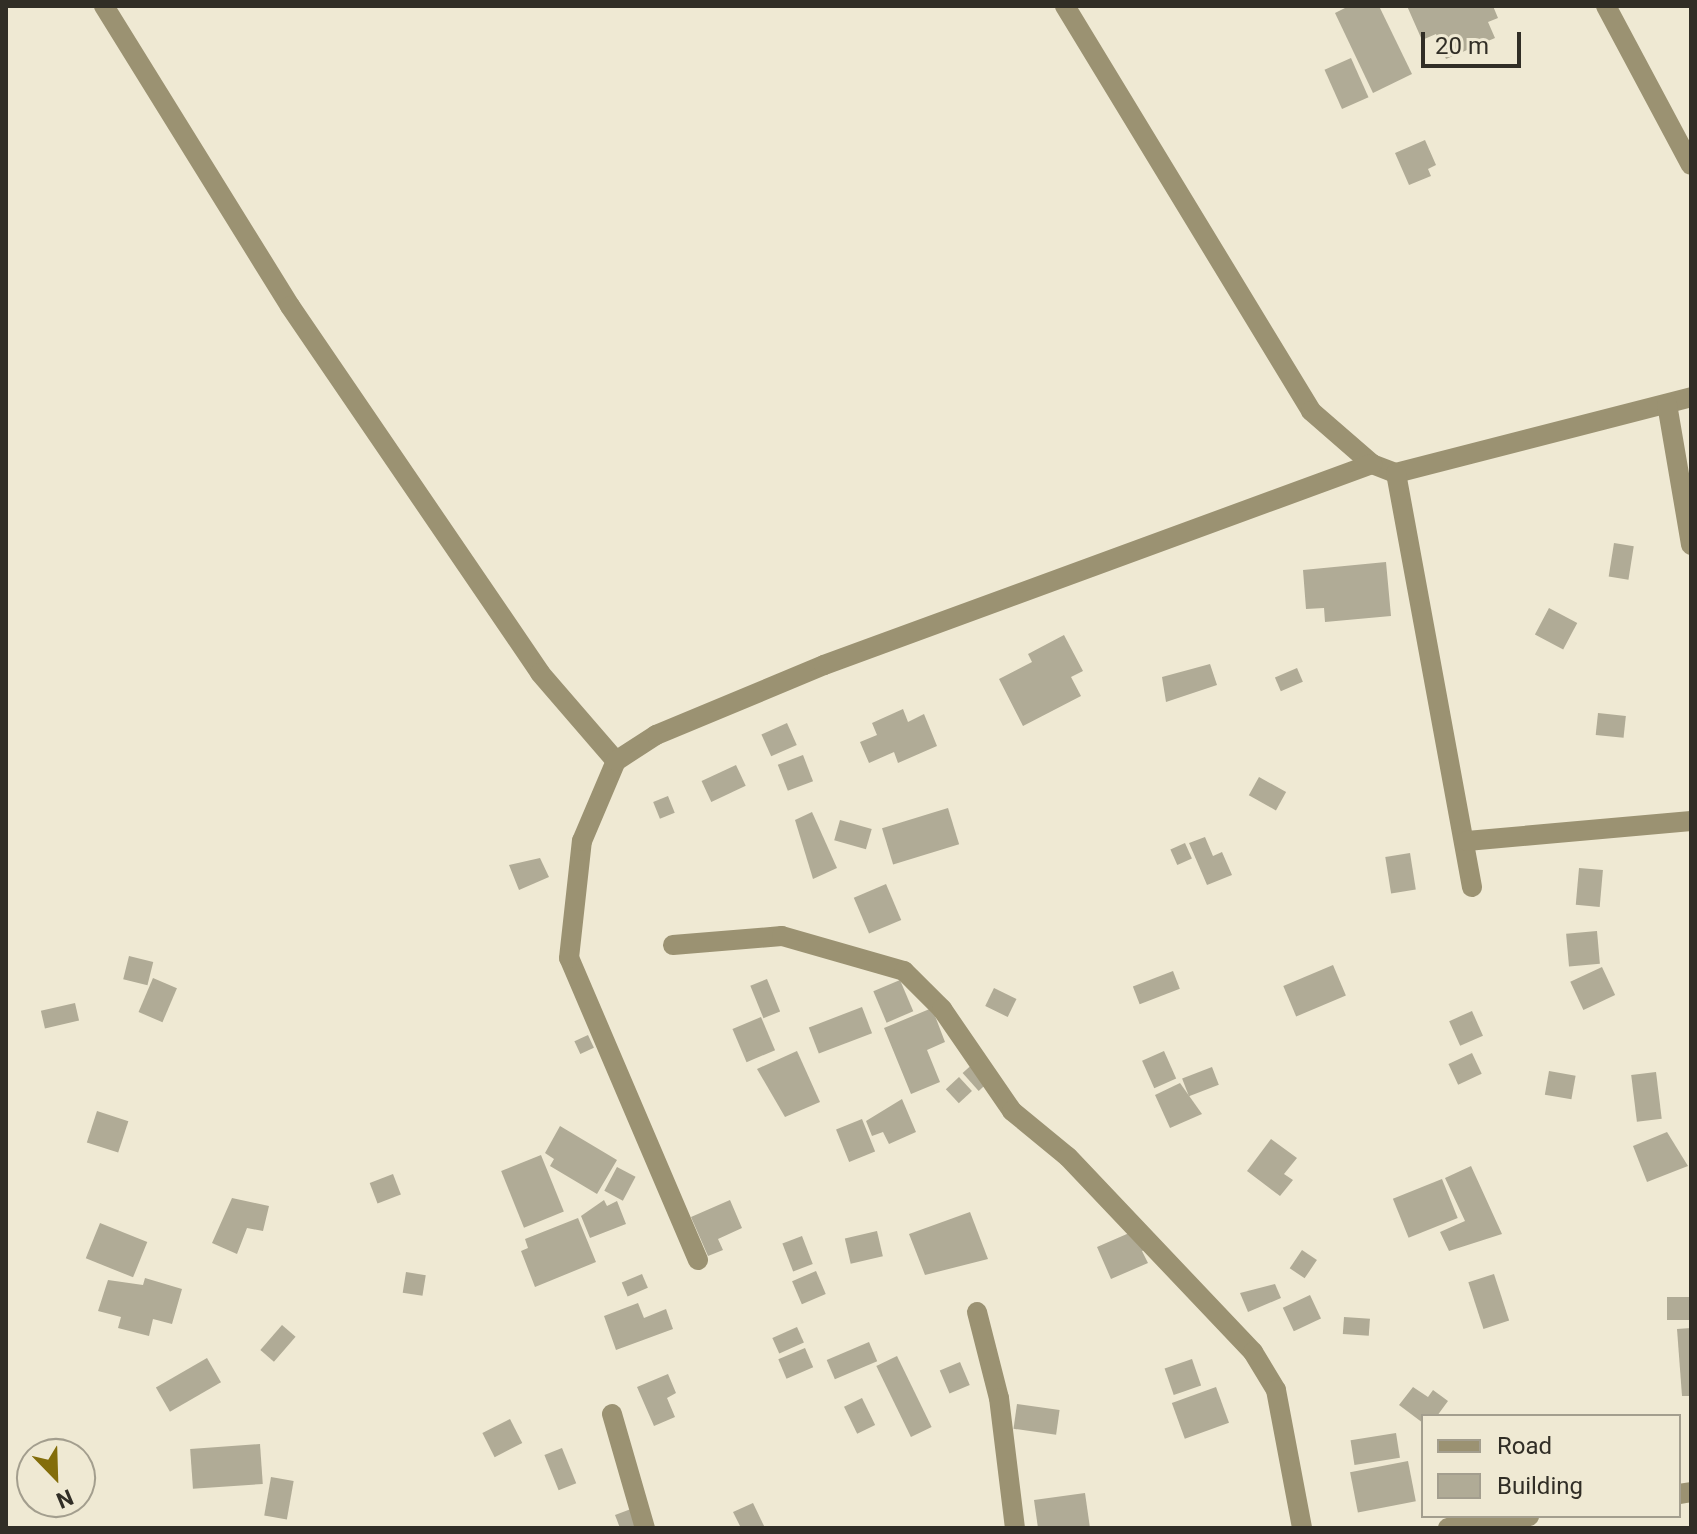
<!DOCTYPE html>
<html>
<head>
<meta charset="utf-8">
<style>
	body { margin:0 }
	#map { position:relative; width:1697px; height:1534px; overflow:hidden; background:#efe9d3; font-family:Roboto,sans-serif }
	div>[style] { position:absolute }
	[style*='--x'] { left:calc(var(--x)*1px); top:calc(var(--y)*1px); width:calc(var(--w)*1px); rotate:calc(var(--a)*1deg) }
	.building>* { inset:0; background:#b0ab96; transform-origin:0 0 }
	.minor>* { height:20px; margin:-10px; padding:0 10px; transform-origin:10px; border-radius:10px; background:#9b9272 }
	span { translate:-50% -50%; white-space:nowrap; text-align:center; line-height:1.15; -webkit-text-stroke:6px #efe9d3; paint-order:stroke }
	.frame { position:absolute; inset:0; border:8px solid #312e26; pointer-events:none }
	.legend { position:absolute; left:1421px; top:1414px; width:260px; height:104px; box-sizing:border-box; background:#efe9d3; border:2px solid #a39e8e; margin:0; padding:10px 14px; list-style:none; font-size:24px; color:#312e26 }
	.legend li { display:flex; align-items:center; gap:16px; height:40px }
	.legend b { width:40px; border:2px solid #a39e8e }
	.north { position:absolute; left:16px; top:1438px; width:80px; height:80px; box-sizing:border-box; background:#efe9d3; border:2px solid #a39e8e; border-radius:50%; rotate:157deg; font-size:22px; font-weight:700; line-height:32px; text-align:center; color:#312e26 }
	.north::after { content:''; display:block; margin:auto; width:28px; height:36px; background:#836d0a; clip-path:polygon(50% 0,100% 100%,50% 72%,0 100%) }
	.scale { position:absolute; left:1421px; top:32px; width:100px; height:36px; box-sizing:border-box; border:4px solid #312e26; border-top:0; padding-left:10px; font-size:24px; line-height:28px; white-space:nowrap; color:#312e26; -webkit-text-stroke:6px #efe9d3; paint-order:stroke }
</style>
</head>
<body>
<div id="map">
	<div class="building">
		<div style="clip-path:polygon(1349px 6px,1379px 6px,1412px 74px,1373px 93px,1335px 13px)"></div>
		<div style="clip-path:polygon(1407px 6px,1493px 6px,1498px 18px,1488px 22px,1495px 38px,1446px 59px,1436px 34px,1422px 40px)"></div>
		<div style="left:1351px;top:58px;width:43px;height:29px;rotate:66deg"></div>
		<div style="clip-path:polygon(1425px 140px,1436px 165px,1428px 169px,1431px 176px,1409px 185px,1395px 153px)"></div>
		<div style="left:1614px;top:543px;width:20px;height:34px;rotate:9deg"></div>
		<div style="clip-path:polygon(1386px 562px,1391px 616px,1325px 622px,1324px 608px,1306px 609px,1303px 570px)"></div>
		<div style="left:1549px;top:608px;width:32px;height:30px;rotate:28deg"></div>
		<div style="clip-path:polygon(1064px 635px,1083px 671px,1071px 677px,1081px 696px,1023px 726px,999px 679px,1032px 662px,1028px 654px)"></div>
		<div style="clip-path:polygon(1210px 664px,1217px 685px,1166px 702px,1162px 677px)"></div>
		<div style="left:1297px;top:668px;width:15px;height:24px;rotate:67deg"></div>
		<div style="clip-path:polygon(903px 709px,908px 722px,924px 714px,937px 746px,898px 763px,894px 752px,869px 763px,860px 742px,877px 735px,872px 723px)"></div>
		<div style="left:1598px;top:713px;width:28px;height:22px;rotate:6deg"></div>
		<div style="left:787px;top:723px;width:24px;height:28px;rotate:66deg"></div>
		<div style="left:803px;top:755px;width:28px;height:27px;rotate:69deg"></div>
		<div style="left:736px;top:765px;width:23px;height:38px;rotate:65deg"></div>
		<div style="left:1259px;top:777px;width:31px;height:21px;rotate:29deg"></div>
		<div style="left:668px;top:796px;width:18px;height:16px;rotate:68deg"></div>
		<div style="left:948px;top:808px;width:38px;height:69px;rotate:73deg"></div>
		<div style="clip-path:polygon(812px 812px,837px 868px,813px 879px,795px 820px)"></div>
		<div style="left:840px;top:820px;width:33px;height:21px;rotate:16deg"></div>
		<div style="clip-path:polygon(1205px 837px,1213px 856px,1222px 852px,1232px 875px,1207px 885px,1189px 843px)"></div>
		<div style="left:1185px;top:843px;width:17px;height:16px;rotate:66deg"></div>
		<div style="left:1410px;top:853px;width:37px;height:25px;rotate:81deg"></div>
		<div style="clip-path:polygon(540px 858px,549px 877px,519px 890px,509px 865px)"></div>
		<div style="left:1579px;top:868px;width:24px;height:37px;rotate:5deg"></div>
		<div style="left:886px;top:884px;width:39px;height:35px;rotate:67deg"></div>
		<div style="left:1597px;top:931px;width:33px;height:31px;rotate:85deg"></div>
		<div style="left:129px;top:956px;width:25px;height:24px;rotate:14deg"></div>
		<div style="left:1333px;top:965px;width:33px;height:54px;rotate:67deg"></div>
		<div style="left:1602px;top:967px;width:31px;height:35px;rotate:65deg"></div>
		<div style="left:1173px;top:971px;width:19px;height:43px;rotate:69deg"></div>
		<div style="left:153px;top:978px;width:26px;height:37px;rotate:23deg"></div>
		<div style="left:767px;top:979px;width:35px;height:18px;rotate:68deg"></div>
		<div style="left:900px;top:980px;width:34px;height:29px;rotate:67deg"></div>
		<div style="left:994px;top:988px;width:25px;height:20px;rotate:26deg"></div>
		<div style="left:75px;top:1003px;width:18px;height:35px;rotate:77deg"></div>
		<div style="left:862px;top:1007px;width:28px;height:57px;rotate:69deg"></div>
		<div style="clip-path:polygon(932px 1008px,945px 1042px,927px 1050px,940px 1082px,911px 1094px,884px 1028px)"></div>
		<div style="left:1472px;top:1011px;width:27px;height:25px;rotate:66deg"></div>
		<div style="left:761px;top:1017px;width:36px;height:31px;rotate:67deg"></div>
		<div style="left:588px;top:1035px;width:14px;height:15px;rotate:65deg"></div>
		<div style="clip-path:polygon(797px 1051px,820px 1102px,785px 1117px,757px 1069px)"></div>
		<div style="left:1164px;top:1051px;width:30px;height:24px;rotate:66deg"></div>
		<div style="left:1472px;top:1053px;width:23px;height:26px;rotate:65deg"></div>
		<div style="left:976px;top:1061px;width:24px;height:18px;rotate:48deg"></div>
		<div style="left:1212px;top:1067px;width:19px;height:32px;rotate:69deg"></div>
		<div style="left:1549px;top:1071px;width:27px;height:24px;rotate:10deg"></div>
		<div style="left:1656px;top:1072px;width:47px;height:25px;rotate:83deg"></div>
		<div style="left:959px;top:1077px;width:19px;height:18px;rotate:47deg"></div>
		<div style="clip-path:polygon(1180px 1083px,1202px 1114px,1170px 1128px,1155px 1095px)"></div>
		<div style="clip-path:polygon(902px 1099px,916px 1132px,889px 1144px,883px 1132px,872px 1136px,866px 1121px)"></div>
		<div style="left:97px;top:1111px;width:33px;height:33px;rotate:18deg"></div>
		<div style="left:862px;top:1119px;width:35px;height:28px;rotate:68deg"></div>
		<div style="clip-path:polygon(560px 1126px,617px 1160px,597px 1194px,550px 1166px,554px 1159px,545px 1153px)"></div>
		<div style="clip-path:polygon(1667px 1132px,1688px 1166px,1647px 1182px,1633px 1146px)"></div>
		<div style="clip-path:polygon(1271px 1139px,1297px 1158px,1284px 1174px,1293px 1180px,1280px 1196px,1247px 1171px)"></div>
		<div style="left:541px;top:1155px;width:61px;height:43px;rotate:68deg"></div>
		<div style="clip-path:polygon(1471px 1166px,1502px 1234px,1449px 1251px,1440px 1232px,1465px 1221px,1445px 1178px)"></div>
		<div style="left:617px;top:1167px;width:21px;height:27px;rotate:28deg"></div>
		<div style="left:393px;top:1174px;width:22px;height:25px;rotate:69deg"></div>
		<div style="left:1442px;top:1179px;width:42px;height:53px;rotate:68deg"></div>
		<div style="clip-path:polygon(232px 1198px,269px 1206px,263px 1231px,247px 1228px,237px 1254px,212px 1243px)"></div>
		<div style="clip-path:polygon(604px 1200px,607px 1206px,617px 1201px,626px 1224px,590px 1238px,581px 1216px)"></div>
		<div style="clip-path:polygon(730px 1200px,742px 1228px,718px 1239px,723px 1250px,708px 1256px,691px 1217px)"></div>
		<div style="clip-path:polygon(970px 1212px,988px 1259px,925px 1275px,909px 1234px)"></div>
		<div style="clip-path:polygon(578px 1218px,596px 1262px,535px 1287px,521px 1251px,528px 1248px,525px 1239px)"></div>
		<div style="left:100px;top:1223px;width:51px;height:38px;rotate:22deg"></div>
		<div style="clip-path:polygon(1143px 1227px,1152px 1247px,1142px 1251px,1148px 1263px,1111px 1279px,1097px 1247px)"></div>
		<div style="left:877px;top:1231px;width:26px;height:33px;rotate:77deg"></div>
		<div style="left:802px;top:1236px;width:30px;height:21px;rotate:69deg"></div>
		<div style="left:1302px;top:1250px;width:18px;height:22px;rotate:34deg"></div>
		<div style="left:816px;top:1271px;width:25px;height:26px;rotate:67deg"></div>
		<div style="left:406px;top:1272px;width:20px;height:21px;rotate:9deg"></div>
		<div style="left:642px;top:1274px;width:15px;height:22px;rotate:67deg"></div>
		<div style="left:1494px;top:1274px;width:49px;height:27px;rotate:72deg"></div>
		<div style="clip-path:polygon(145px 1278px,182px 1289px,172px 1324px,153px 1319px,149px 1336px,118px 1328px,121px 1317px,98px 1311px,108px 1280px,143px 1285px)"></div>
		<div style="clip-path:polygon(1275px 1284px,1281px 1298px,1248px 1312px,1240px 1293px)"></div>
		<div style="left:1310px;top:1295px;width:26px;height:30px;rotate:65deg"></div>
		<div style="left:1691px;top:1297px;width:23px;height:24px;rotate:90deg"></div>
		<div style="clip-path:polygon(638px 1303px,644px 1318px,666px 1309px,673px 1329px,616px 1350px,604px 1316px)"></div>
		<div style="left:1344px;top:1317px;width:26px;height:17px;rotate:4deg"></div>
		<div style="left:282px;top:1325px;width:18px;height:33px;rotate:41deg"></div>
		<div style="left:797px;top:1327px;width:17px;height:27px;rotate:66deg"></div>
		<div style="clip-path:polygon(1691px 1328px,1691px 1396px,1682px 1396px,1677px 1329px)"></div>
		<div style="left:869px;top:1342px;width:21px;height:46px;rotate:67deg"></div>
		<div style="left:805px;top:1348px;width:21px;height:29px;rotate:67deg"></div>
		<div style="left:897px;top:1356px;width:79px;height:23px;rotate:64deg"></div>
		<div style="left:207px;top:1358px;width:28px;height:59px;rotate:60deg"></div>
		<div style="left:1192px;top:1359px;width:28px;height:29px;rotate:71deg"></div>
		<div style="left:960px;top:1362px;width:25px;height:22px;rotate:67deg"></div>
		<div style="clip-path:polygon(668px 1374px,676px 1393px,667px 1398px,675px 1417px,654px 1426px,637px 1387px)"></div>
		<div style="left:1216px;top:1387px;width:38px;height:47px;rotate:70deg"></div>
		<div style="clip-path:polygon(1413px 1387px,1428px 1397px,1433px 1390px,1448px 1401px,1437px 1416px,1423px 1416px,1423px 1423px,1399px 1405px)"></div>
		<div style="left:862px;top:1398px;width:30px;height:20px;rotate:64deg"></div>
		<div style="left:1017px;top:1404px;width:43px;height:25px;rotate:8deg"></div>
		<div style="left:510px;top:1419px;width:27px;height:31px;rotate:63deg"></div>
		<div style="left:1396px;top:1433px;width:25px;height:46px;rotate:81deg"></div>
		<div style="left:260px;top:1444px;width:40px;height:70px;rotate:86deg"></div>
		<div style="left:562px;top:1448px;width:38px;height:19px;rotate:68deg"></div>
		<div style="left:1408px;top:1461px;width:41px;height:59px;rotate:79deg"></div>
		<div style="left:271px;top:1477px;width:23px;height:39px;rotate:10deg"></div>
		<div style="clip-path:polygon(1085px 1493px,1090px 1528px,1038px 1528px,1034px 1500px)"></div>
		<div style="clip-path:polygon(753px 1503px,765px 1528px,741px 1528px,733px 1512px)"></div>
		<div style="clip-path:polygon(631px 1509px,638px 1528px,620px 1528px,615px 1515px)"></div>
	</div>
	<div class="minor">
		<div style="--x:104;--y:6;--w:353;--a:58.2"></div>
		<div style="--x:290;--y:306;--w:444;--a:55.7"></div>
		<div style="--x:540;--y:673;--w:116;--a:49.2"></div>
		<div style="--x:1065;--y:6;--w:474;--a:58.7"></div>
		<div style="--x:1311;--y:411;--w:81;--a:41"></div>
		<div style="--x:1372;--y:464;--w:26;--a:21"></div>
		<div style="--x:1396;--y:473;--w:305;--a:-14.4"></div>
		<div style="--x:1606;--y:6;--w:180;--a:61.9"></div>
		<div style="--x:1667;--y:404;--w:143;--a:80.3"></div>
		<div style="--x:1396;--y:473;--w:421;--a:79.6"></div>
		<div style="--x:1467;--y:841;--w:225;--a:-5.1"></div>
		<div style="--x:673;--y:945;--w:109;--a:-4.7"></div>
		<div style="--x:782;--y:936;--w:127;--a:16"></div>
		<div style="--x:904;--y:971;--w:54;--a:45"></div>
		<div style="--x:942;--y:1009;--w:124;--a:55.5"></div>
		<div style="--x:1012;--y:1111;--w:72;--a:39.4"></div>
		<div style="--x:1068;--y:1157;--w:269;--a:46.5"></div>
		<div style="--x:1253;--y:1352;--w:44;--a:58.8"></div>
		<div style="--x:1276;--y:1390;--w:140;--a:79.3"></div>
		<div style="--x:698;--y:1260;--w:328;--a:-113.1"></div>
		<div style="--x:569;--y:958;--w:118;--a:-83.7"></div>
		<div style="--x:582;--y:841;--w:87;--a:-67"></div>
		<div style="--x:616;--y:761;--w:48;--a:-33"></div>
		<div style="--x:656;--y:735;--w:182;--a:-22.6"></div>
		<div style="--x:824;--y:665;--w:584;--a:-20.14"></div>
		<div style="--x:977;--y:1312;--w:89;--a:75.7"></div>
		<div style="--x:999;--y:1398;--w:131;--a:83"></div>
		<div style="--x:612;--y:1414;--w:119;--a:73.9"></div>
		<div style="--x:1679;--y:1494;--w:12;--a:-9"></div>
		<div style="--x:1448;--y:1528;--w:82;--a:-8.4"></div>
	</div>
	<div class="frame"></div>
	<ul class="legend">
	<li><b style="height:10px;background:#9b9272"></b>Road</li>
	<li><b style="height:22px;background:#b0ab96"></b>Building</li>
	</ul>
	<div class="north">N</div>
	<div class="scale">20 m</div>
</div>
</body>
</html>
